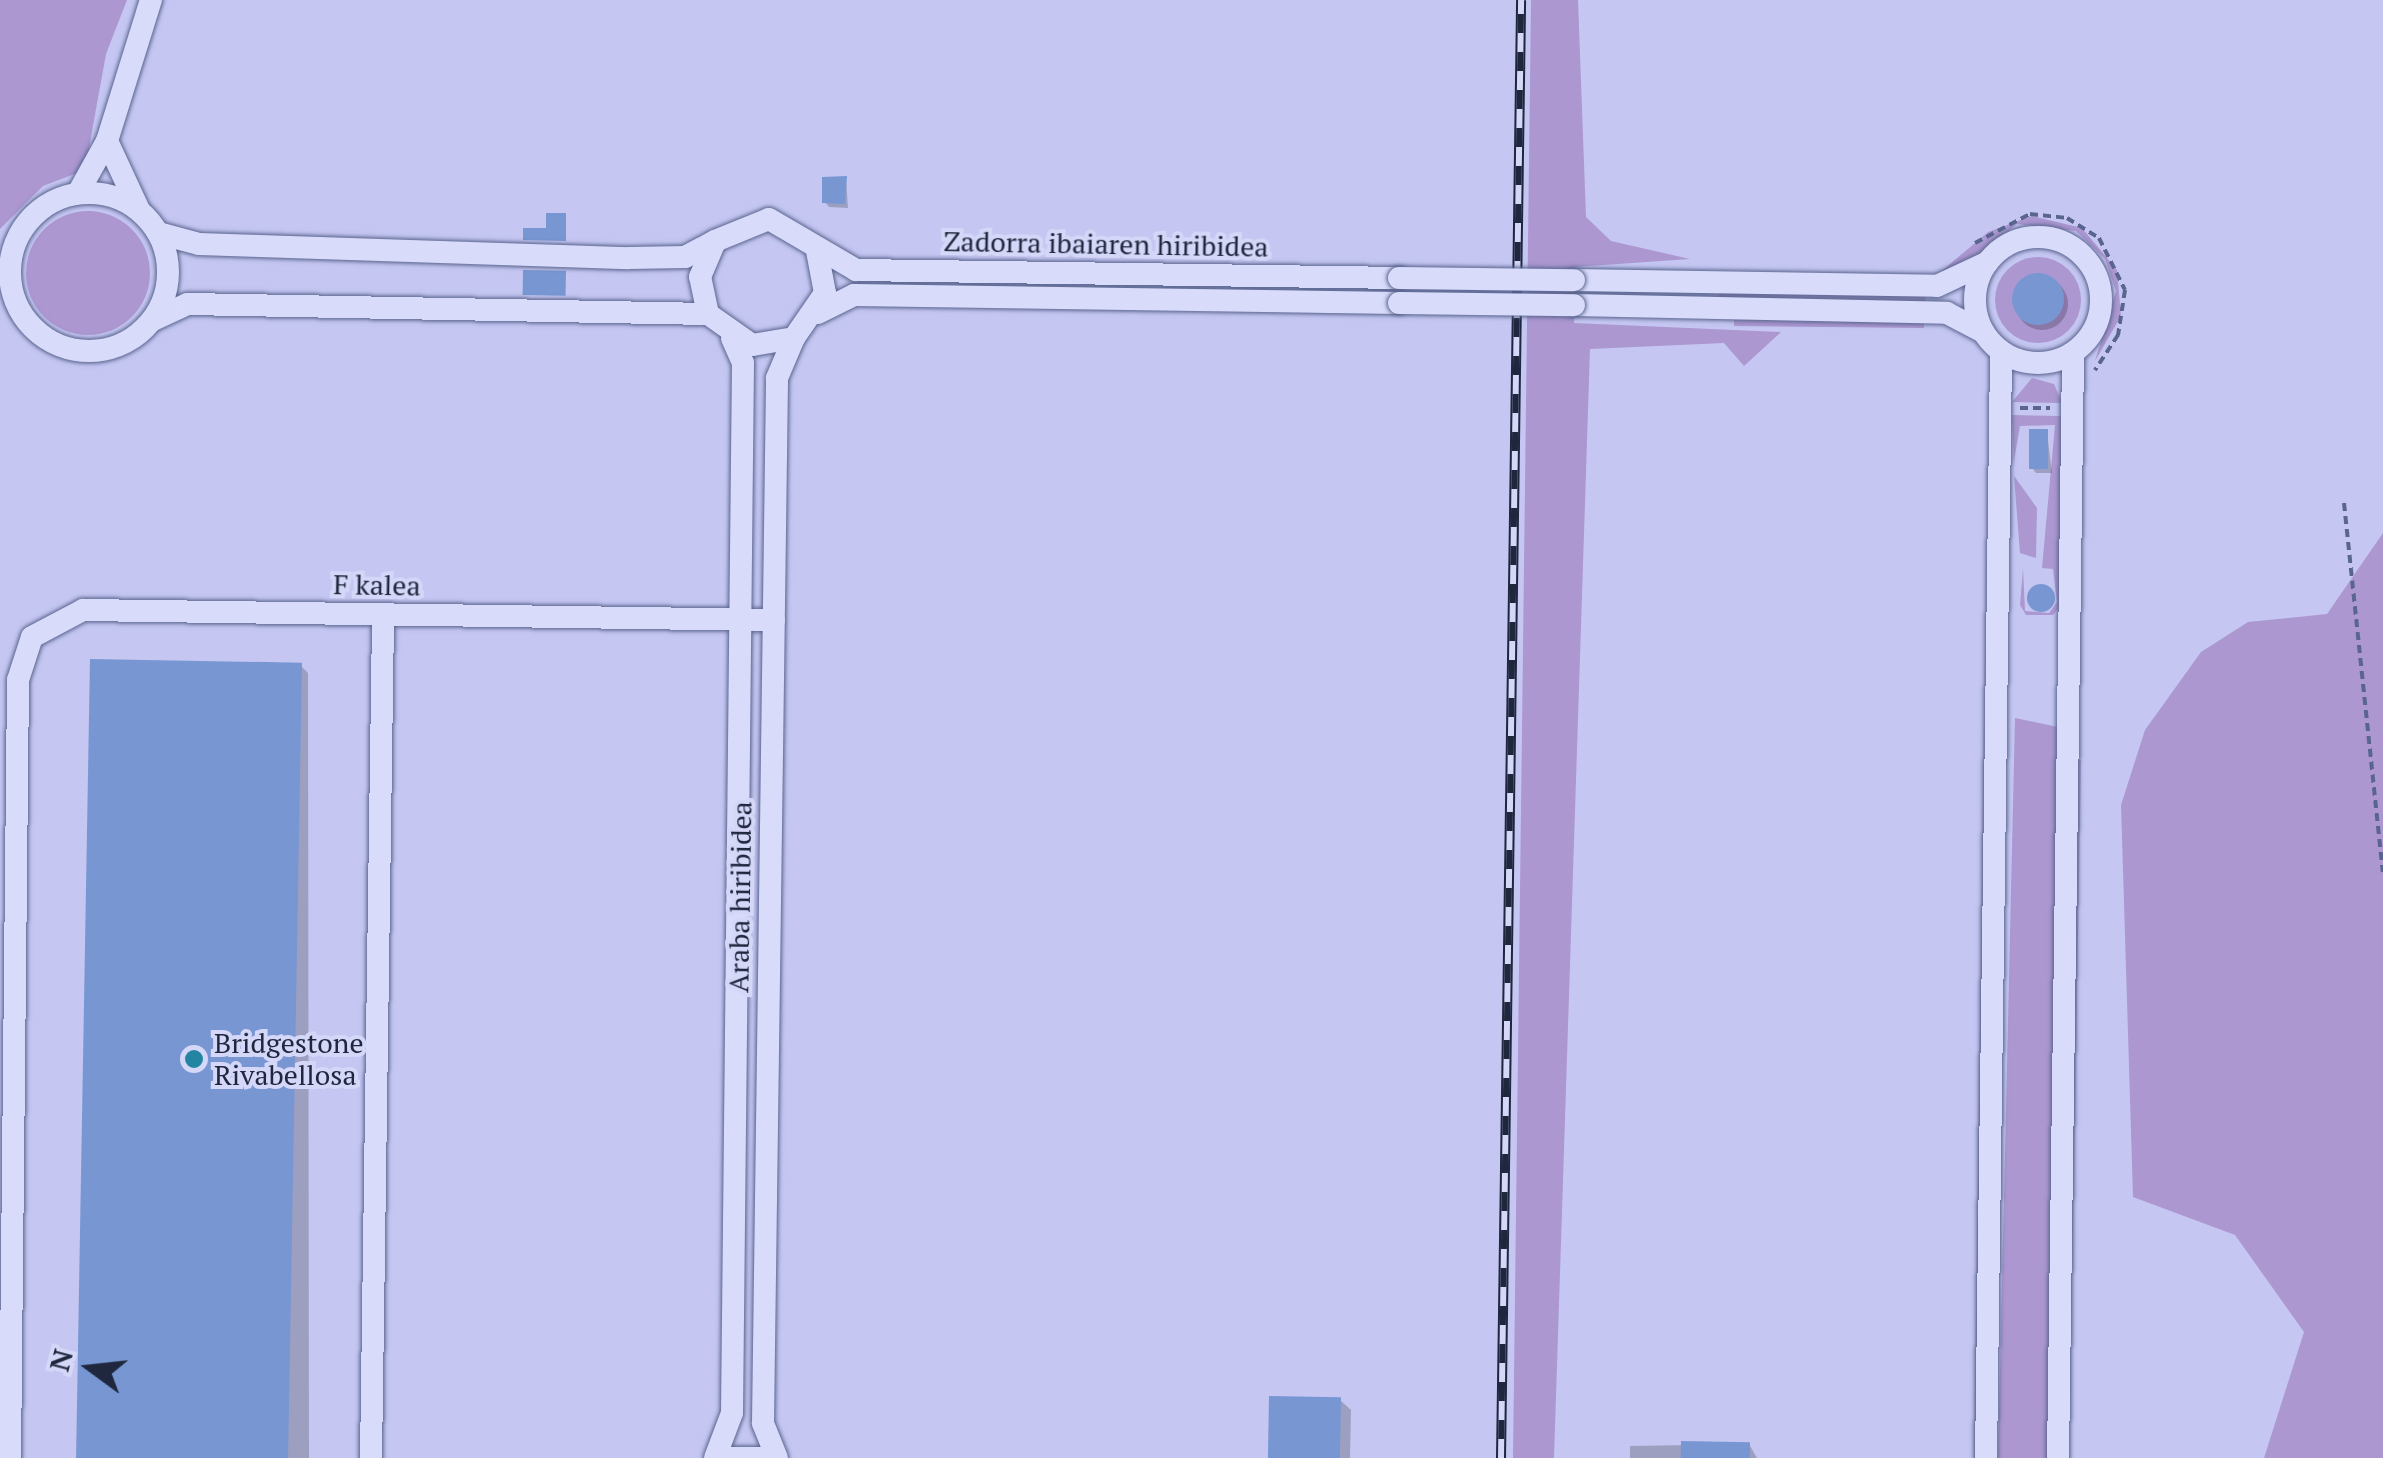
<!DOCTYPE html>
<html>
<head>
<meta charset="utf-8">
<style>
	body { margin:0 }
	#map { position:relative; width:2383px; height:1458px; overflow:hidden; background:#c5c7f2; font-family:"PT Serif",serif }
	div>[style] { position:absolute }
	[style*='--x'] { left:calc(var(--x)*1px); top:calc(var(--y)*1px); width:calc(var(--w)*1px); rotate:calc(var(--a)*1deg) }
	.green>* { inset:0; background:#ac97d1; transform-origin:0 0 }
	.round { border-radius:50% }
	.shadow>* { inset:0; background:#0003 }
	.building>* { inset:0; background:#7897d2; transform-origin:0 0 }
	.path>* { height:4px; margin-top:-2px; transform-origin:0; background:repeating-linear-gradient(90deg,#59658e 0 8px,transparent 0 13px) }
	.roads { filter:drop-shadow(0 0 2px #59658e) drop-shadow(0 0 2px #59658e) }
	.minor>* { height:22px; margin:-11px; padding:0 11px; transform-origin:11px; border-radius:11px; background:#d9dbfb }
	.minor>.ring { margin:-11px; padding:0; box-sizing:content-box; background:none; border:22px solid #d9dbfb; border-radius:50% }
	.rail>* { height:10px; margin-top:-5px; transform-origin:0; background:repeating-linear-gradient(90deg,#d5d7f8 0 19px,#1e273d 0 38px); box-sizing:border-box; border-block:2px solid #1e273d }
	.bridges { filter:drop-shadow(0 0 2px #59658e) drop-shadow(0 0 2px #59658e) }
	.minor-bridge>* { height:22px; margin:-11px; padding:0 11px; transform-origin:11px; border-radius:11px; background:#d9dbfb }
	.dots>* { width:28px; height:28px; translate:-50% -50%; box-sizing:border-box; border:5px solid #d5d7f8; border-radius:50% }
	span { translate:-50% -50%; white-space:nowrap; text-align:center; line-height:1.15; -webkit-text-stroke:8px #d5d7f8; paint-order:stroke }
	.street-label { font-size:28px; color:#1e273d }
	.poi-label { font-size:28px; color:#1e273d }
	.left { translate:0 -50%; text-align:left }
	.north { position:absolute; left:40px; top:1318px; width:100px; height:100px; -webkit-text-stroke:8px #d5d7f8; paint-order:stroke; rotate:285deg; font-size:28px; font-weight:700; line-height:40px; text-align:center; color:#1e273d }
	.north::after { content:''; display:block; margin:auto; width:35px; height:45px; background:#1e273d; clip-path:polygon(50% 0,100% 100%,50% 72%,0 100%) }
</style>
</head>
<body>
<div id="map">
	<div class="green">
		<div style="clip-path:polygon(0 0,127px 0,106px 54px,85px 170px,43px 186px,0 229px)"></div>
		<div style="clip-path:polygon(1531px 0,1578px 0,1586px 217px,1611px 241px,1690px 259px,1575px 267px,1574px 323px,1781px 332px,1744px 366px,1724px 343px,1590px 349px,1554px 1458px,1513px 1458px)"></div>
		<div class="round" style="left:26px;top:211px;width:124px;height:124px"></div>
		<div style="clip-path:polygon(2032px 216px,2082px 228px,2117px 270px,2121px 316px,2095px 361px,2116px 291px,2105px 259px,2076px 231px,2017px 224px,1966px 265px,1937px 275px,1988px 232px)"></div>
		<div class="round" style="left:1995px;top:257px;width:86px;height:86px"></div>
		<div style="left:1719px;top:292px;width:206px;height:7px;rotate:1deg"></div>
		<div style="clip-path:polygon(1734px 320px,1924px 321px,1924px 328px,1734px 326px)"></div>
		<div style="clip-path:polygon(2032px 378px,2054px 384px,2062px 403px,2012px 402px)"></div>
		<div style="clip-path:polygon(2012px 415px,2062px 416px,2059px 608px,2053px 615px,2026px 615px,2020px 605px,2023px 568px,2025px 611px,2049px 613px,2057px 602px,2053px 569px,2042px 568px,2055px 425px,2020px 426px,2014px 461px)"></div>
		<div style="clip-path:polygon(1988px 420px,1976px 1458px,1974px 1458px)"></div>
		<div style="clip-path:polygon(2014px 476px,2037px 508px,2036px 558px,2020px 553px)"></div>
		<div style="clip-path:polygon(2383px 533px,2383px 1458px,2264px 1458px,2304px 1332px,2235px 1235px,2133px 1197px,2121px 805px,2145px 730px,2201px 652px,2248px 622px,2327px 614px)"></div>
		<div style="clip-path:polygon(2015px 718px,2058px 727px,2048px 1458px,1998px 1458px)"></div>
		<div style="clip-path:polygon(2078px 760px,2081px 760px,2069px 1458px)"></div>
	</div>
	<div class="shadow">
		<div style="clip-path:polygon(846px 179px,848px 208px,829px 207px,825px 202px)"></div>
		<div class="round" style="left:2016px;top:278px;width:52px;height:52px"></div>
		<div style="clip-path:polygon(2047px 432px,2052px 473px,2036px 473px,2032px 468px)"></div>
		<div style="clip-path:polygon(2041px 585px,2052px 603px,2035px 609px,2033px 591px)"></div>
		<div style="clip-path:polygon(301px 666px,308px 673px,309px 1458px,85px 1458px)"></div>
		<div style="clip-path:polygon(1340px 1400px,1351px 1410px,1350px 1458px,1271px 1458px)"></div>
		<div style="clip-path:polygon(1749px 1444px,1757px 1458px,1630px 1458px,1630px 1446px)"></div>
	</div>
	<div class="building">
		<div style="clip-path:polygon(847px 176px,845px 204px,822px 203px,822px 177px)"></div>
		<div style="clip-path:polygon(546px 213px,566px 213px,566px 241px,523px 240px,523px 228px,546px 228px)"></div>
		<div style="left:523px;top:270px;width:43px;height:25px;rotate:1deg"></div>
		<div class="round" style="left:2012px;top:273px;width:52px;height:52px"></div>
		<div style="left:2029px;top:429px;width:19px;height:40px"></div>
		<div class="round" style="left:2027px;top:584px;width:28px;height:28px"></div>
		<div style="left:90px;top:659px;width:212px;height:799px;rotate:1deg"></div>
		<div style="left:1269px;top:1396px;width:72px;height:62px;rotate:1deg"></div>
		<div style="left:1681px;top:1441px;width:69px;height:17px;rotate:1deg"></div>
	</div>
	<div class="path">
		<div style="--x:1975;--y:243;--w:62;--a:-27.8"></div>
		<div style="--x:2030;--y:214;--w:37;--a:6"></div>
		<div style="--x:2067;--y:218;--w:38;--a:32"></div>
		<div style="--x:2099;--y:238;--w:58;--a:63.4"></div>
		<div style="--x:2125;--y:290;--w:46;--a:98.8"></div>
		<div style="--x:2118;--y:335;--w:42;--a:123.3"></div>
		<div style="--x:2020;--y:408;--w:30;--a:0"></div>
		<div style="--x:2344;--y:503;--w:371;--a:84"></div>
	</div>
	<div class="roads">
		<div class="minor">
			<div style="--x:107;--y:141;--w:76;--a:65.1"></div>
			<div class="ring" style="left:10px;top:193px;width:136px;height:136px"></div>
			<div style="--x:78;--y:193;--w:60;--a:-60.9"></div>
			<div style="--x:107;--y:141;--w:148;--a:-72.7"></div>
			<div style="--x:158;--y:233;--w:42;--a:15"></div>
			<div style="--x:199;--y:244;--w:430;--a:1.9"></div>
			<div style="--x:629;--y:258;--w:56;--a:-1"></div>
			<div style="--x:685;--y:257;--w:34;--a:-28"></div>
			<div class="ring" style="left:1975px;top:237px;width:104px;height:104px"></div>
			<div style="--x:817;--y:251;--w:43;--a:79.2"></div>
			<div style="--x:825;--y:293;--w:55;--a:124.6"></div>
			<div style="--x:794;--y:338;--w:43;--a:170.5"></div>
			<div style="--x:752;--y:345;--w:54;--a:-144.8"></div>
			<div style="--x:708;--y:314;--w:38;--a:-102"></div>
			<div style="--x:700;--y:277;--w:39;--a:-67"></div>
			<div style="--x:715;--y:241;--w:58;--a:-22.2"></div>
			<div style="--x:769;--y:219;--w:101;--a:30.4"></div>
			<div style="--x:856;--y:270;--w:543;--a:0.84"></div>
			<div style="--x:1574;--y:280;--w:363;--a:0.9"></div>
			<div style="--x:1937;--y:286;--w:56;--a:-25.2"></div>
			<div style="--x:1574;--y:305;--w:373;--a:1.2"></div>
			<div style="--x:1947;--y:313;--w:41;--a:27.8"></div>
			<div style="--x:818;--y:313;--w:40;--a:-26.6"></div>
			<div style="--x:854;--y:295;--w:545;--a:0.84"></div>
			<div style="--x:153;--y:320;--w:38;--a:-25"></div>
			<div style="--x:188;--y:304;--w:520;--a:1.1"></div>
			<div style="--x:10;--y:1458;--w:778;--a:-89.41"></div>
			<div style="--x:18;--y:680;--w:45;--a:-72"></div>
			<div style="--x:32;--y:637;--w:58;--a:-27.9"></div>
			<div style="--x:83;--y:610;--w:691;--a:0.83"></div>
			<div style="--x:371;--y:1458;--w:842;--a:-89.18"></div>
			<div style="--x:715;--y:1458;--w:48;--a:-69.3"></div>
			<div style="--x:732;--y:1413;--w:1050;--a:-89.4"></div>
			<div style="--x:743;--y:363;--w:27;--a:-114"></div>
			<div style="--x:728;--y:1458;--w:34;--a:0"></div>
			<div style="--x:777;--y:1458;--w:38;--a:-112"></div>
			<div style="--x:763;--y:1423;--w:1045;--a:-89.23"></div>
			<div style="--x:777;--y:378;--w:43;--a:-67"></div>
			<div style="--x:1986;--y:1458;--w:1106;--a:-89.22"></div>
			<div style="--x:2058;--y:1458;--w:1105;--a:-89.22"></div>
		</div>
	</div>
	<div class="rail">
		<div style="--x:1501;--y:1458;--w:1458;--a:-89.21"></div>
	</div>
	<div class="bridges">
		<div class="minor-bridge">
			<div style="--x:1399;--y:278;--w:175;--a:0.7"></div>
			<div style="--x:1399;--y:303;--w:175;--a:0.7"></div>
		</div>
	</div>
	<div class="dots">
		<div style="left:194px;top:1059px;background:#2485a2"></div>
	</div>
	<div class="street-label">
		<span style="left:1106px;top:244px;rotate:1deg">Zadorra ibaiaren hiribidea</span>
		<span style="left:377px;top:585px;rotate:1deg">F kalea</span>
		<span style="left:740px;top:897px;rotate:-89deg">Araba hiribidea</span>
	</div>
	<div class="poi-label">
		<span class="left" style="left:214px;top:1059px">Bridgestone<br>Rivabellosa</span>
	</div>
	<div class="north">N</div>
</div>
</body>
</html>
